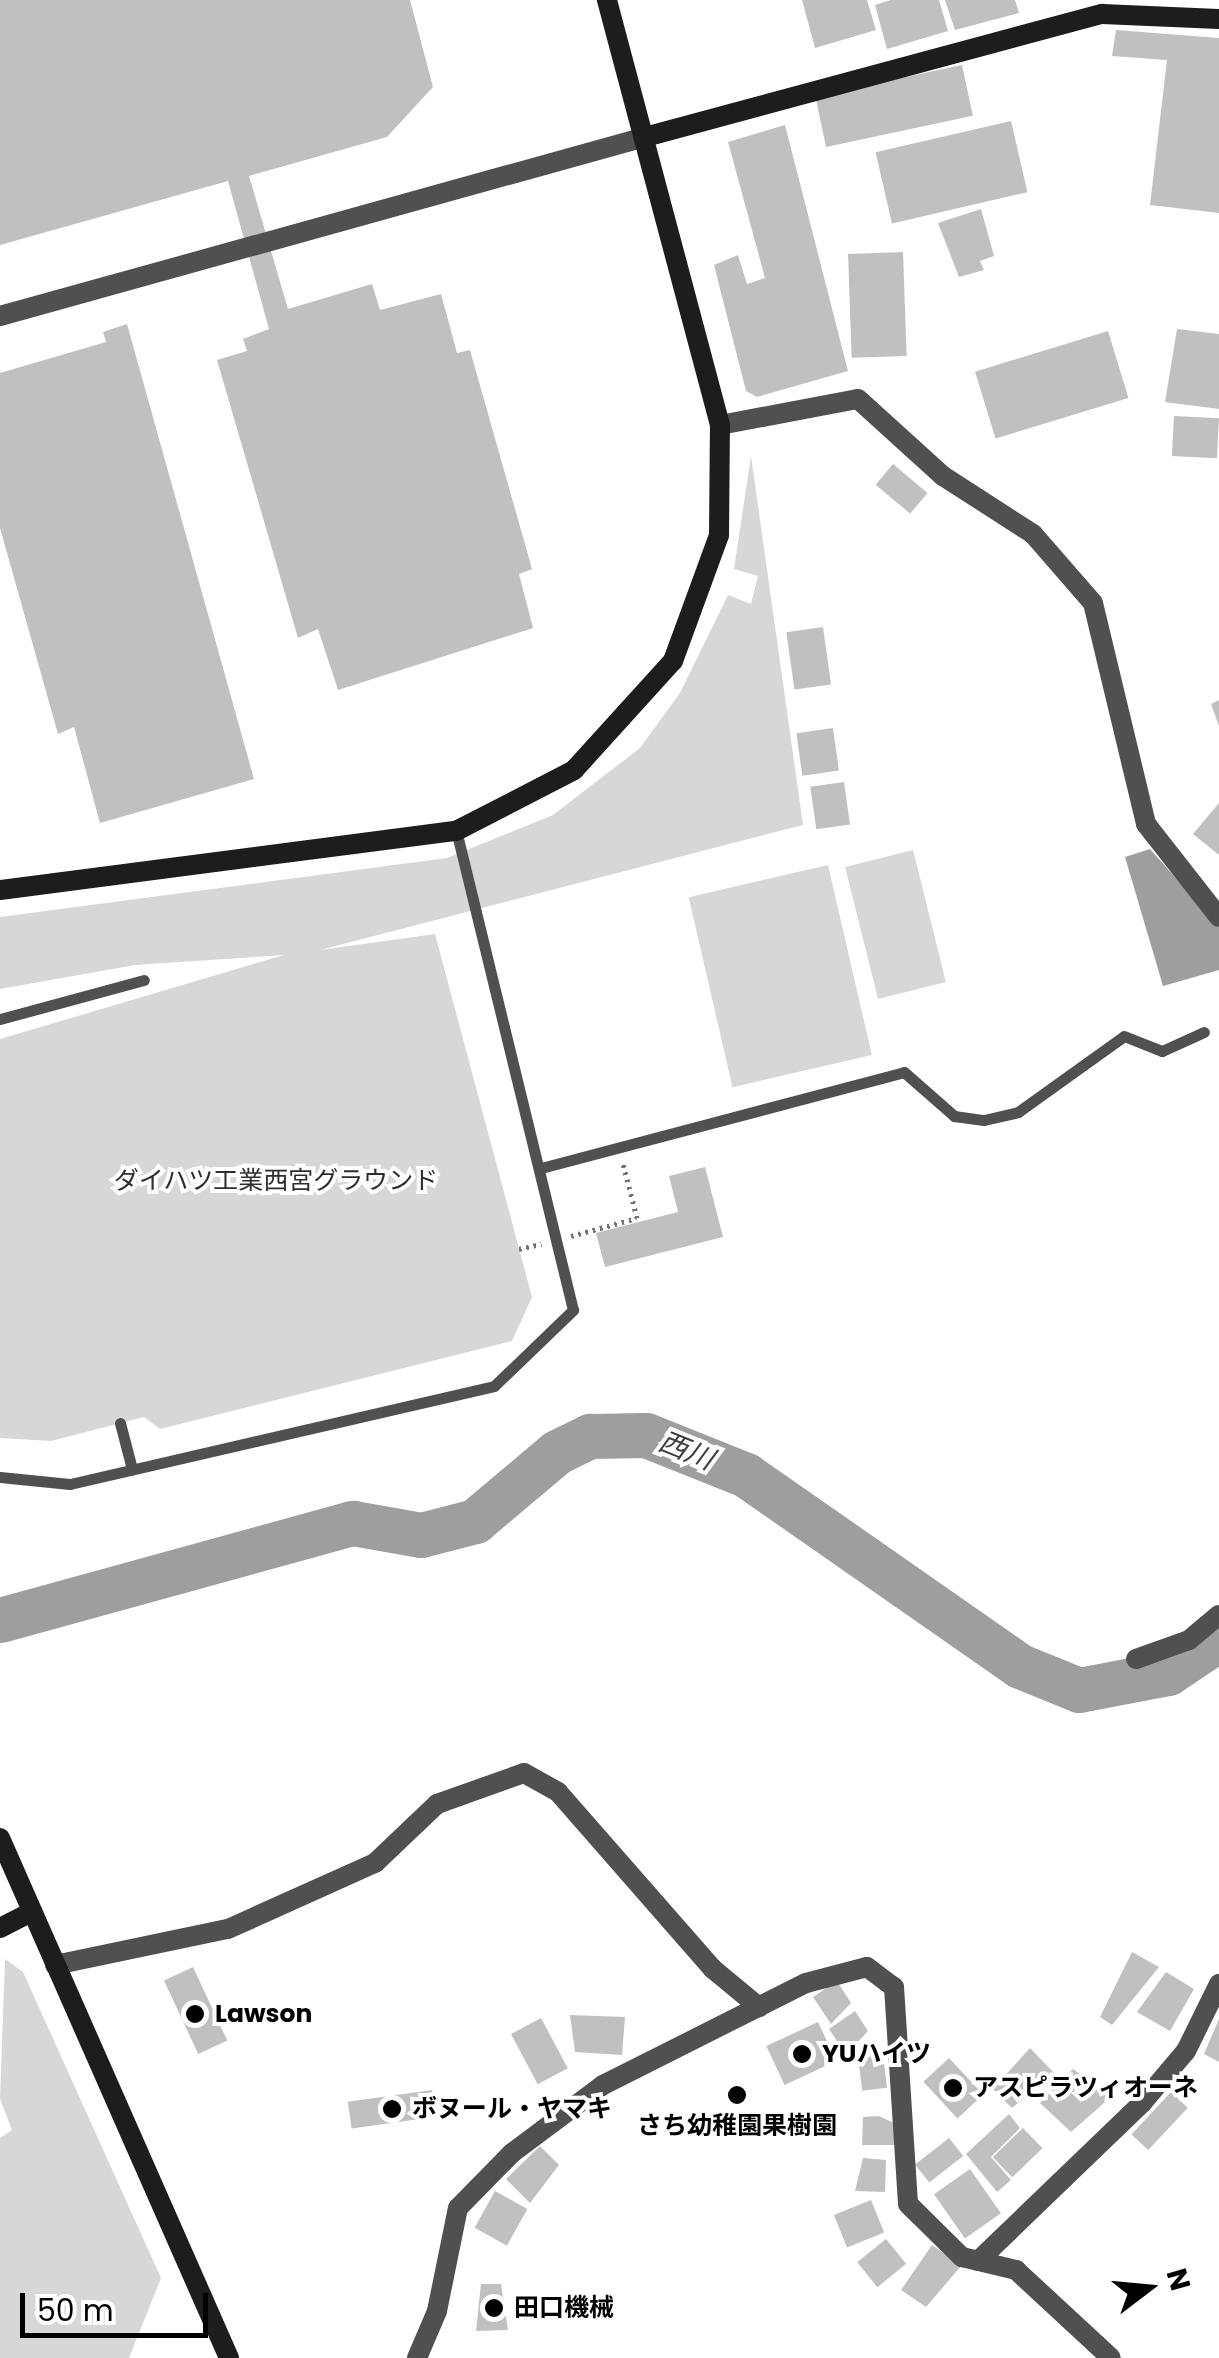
<!DOCTYPE html>
<html>
<head>
<meta charset="utf-8">
<style>
	body { margin:0 }
	#map { position:relative; width:1219px; height:2358px; overflow:hidden; background:#fff; font-family:Poppins,"Noto Sans JP",sans-serif }
	div>[style] { position:absolute }
	[style*='--x'] { left:calc(var(--x)*1px); top:calc(var(--y)*1px); width:calc(var(--w)*1px); rotate:calc(var(--a)*1deg) }
	.green>* { inset:0; background:#d7d7d7; transform-origin:0 0 }
	.water>* { inset:0; background:#9e9e9e }
	.river>* { height:45px; margin:-22.5px; padding:0 22.5px; transform-origin:22.5px; border-radius:22.5px; background:#9e9e9e }
	.building>* { inset:0; background:#c0c0c0; transform-origin:0 0 }
	.path>* { height:5px; margin-top:-2.5px; transform-origin:0; background:repeating-linear-gradient(90deg,#727272 0 2.5px,transparent 0 7.5px) }
	.lane>* { height:11px; margin:-5.5px; padding:0 5.5px; transform-origin:5.5px; border-radius:5.5px; background:#505050 }
	.street>* { height:20px; margin:-10px; padding:0 10px; transform-origin:10px; border-radius:10px; background:#505050 }
	.secondary>* { height:20px; margin:-10px; padding:0 10px; transform-origin:10px; border-radius:10px; background:#1d1d1d }
	.dots>* { width:28px; height:28px; translate:-50% -50%; box-sizing:border-box; border:5px solid #fff; border-radius:50% }
	span { translate:-50% -50%; white-space:nowrap; text-align:center; line-height:1.15; -webkit-text-stroke:8px #fff; paint-order:stroke }
	.park-label { font-size:25px; color:#2e2e2e }
	.poi-label { font-size:25px; color:#000; font-weight:700 }
	.left { translate:0 -50%; text-align:left }
	.water-label { font-size:28px; color:#3f3f3f; font-style:italic }
	.north { position:absolute; left:1099px; top:2238px; width:100px; height:100px; -webkit-text-stroke:8px #fff; paint-order:stroke; rotate:74deg; font-size:28px; font-weight:700; line-height:40px; text-align:center; color:#000 }
	.north::after { content:''; display:block; margin:auto; width:35px; height:45px; background:#000; clip-path:polygon(50% 0,100% 100%,50% 72%,0 100%) }
	.scale { position:absolute; left:20px; top:2293px; width:188px; height:45px; box-sizing:border-box; border:5px solid #000; border-top:0; padding-left:12px; font-size:30px; line-height:35px; white-space:nowrap; color:#000; -webkit-text-stroke:8px #fff; paint-order:stroke }
</style>
</head>
<body>
<div id="map">
	<div class="green">
		<div style="clip-path:polygon(751px 456px,803px 825px,320px 950px,435px 934px,532px 1297px,512px 1341px,160px 1429px,144px 1417px,51px 1441px,0 1438px,0 1039px,284px 955px,135px 965px,0 989px,0 917px,447px 858px,553px 815px,640px 748px,680px 693px,728px 595px,751px 604px,758px 576px,734px 569px)"></div>
		<div style="left:913px;top:850px;width:136px;height:70px;rotate:76deg"></div>
		<div style="left:828px;top:865px;width:195px;height:143px;rotate:77deg"></div>
		<div style="clip-path:polygon(5px 1959px,23px 1972px,161px 2278px,129px 2358px,0 2358px,0 2138px,12px 2130px,0 2099px)"></div>
	</div>
	<div class="water">
		<div style="clip-path:polygon(1150px 849px,1219px 927px,1219px 970px,1163px 986px,1125px 857px)"></div>
	</div>
	<div class="river">
		<div style="--x:0;--y:1620;--w:366;--a:-15.4"></div>
		<div style="--x:353;--y:1523;--w:69;--a:10"></div>
		<div style="--x:421;--y:1535;--w:56;--a:-14.5"></div>
		<div style="--x:475;--y:1521;--w:107;--a:-40.1"></div>
		<div style="--x:557;--y:1452;--w:37;--a:-26"></div>
		<div style="--x:590;--y:1436;--w:56;--a:-1"></div>
		<div style="--x:646;--y:1435;--w:108;--a:21.8"></div>
		<div style="--x:746;--y:1475;--w:334;--a:34.9"></div>
		<div style="--x:1020;--y:1666;--w:64;--a:22.1"></div>
		<div style="--x:1079;--y:1690;--w:91;--a:-10.8"></div>
		<div style="--x:1168;--y:1673;--w:61;--a:-33.7"></div>
	</div>
	<div class="building">
		<div style="clip-path:polygon(0 0,410px 0,433px 87px,387px 137px,249px 176px,288px 309px,372px 284px,380px 310px,441px 294px,457px 353px,470px 350px,532px 569px,519px 574px,533px 628px,338px 690px,318px 629px,298px 638px,217px 360px,247px 351px,243px 339px,269px 329px,228px 181px,0 245px)"></div>
		<div style="clip-path:polygon(802px 0,867px 0,876px 30px,815px 48px)"></div>
		<div style="clip-path:polygon(891px 0,939px 0,948px 31px,887px 49px,875px 5px)"></div>
		<div style="clip-path:polygon(945px 0,1015px 0,1019px 13px,955px 30px)"></div>
		<div style="clip-path:polygon(1116px 30px,1219px 38px,1219px 213px,1150px 205px,1167px 60px,1112px 56px)"></div>
		<div style="left:962px;top:65px;width:52px;height:150px;rotate:78deg"></div>
		<div style="left:1011px;top:121px;width:73px;height:139px;rotate:77deg"></div>
		<div style="clip-path:polygon(785px 125px,848px 371px,757px 397px,746px 391px,714px 265px,738px 255px,747px 284px,765px 278px,728px 142px)"></div>
		<div style="clip-path:polygon(981px 209px,994px 256px,980px 261px,984px 270px,959px 277px,938px 223px)"></div>
		<div style="left:903px;top:252px;width:104px;height:55px;rotate:88deg"></div>
		<div style="clip-path:polygon(127px 324px,254px 779px,100px 823px,74px 727px,58px 734px,0 528px,0 373px,106px 342px,103px 332px)"></div>
		<div style="clip-path:polygon(1177px 329px,1219px 334px,1219px 409px,1165px 402px)"></div>
		<div style="left:1108px;top:331px;width:70px;height:139px;rotate:73deg"></div>
		<div style="left:1174px;top:416px;width:45px;height:40px;rotate:3deg"></div>
		<div style="left:893px;top:464px;width:45px;height:27px;rotate:40deg"></div>
		<div style="left:823px;top:627px;width:58px;height:37px;rotate:82deg"></div>
		<div style="clip-path:polygon(1219px 700px,1219px 726px,1211px 704px)"></div>
		<div style="left:833px;top:728px;width:43px;height:37px;rotate:82deg"></div>
		<div style="left:844px;top:782px;width:43px;height:34px;rotate:82deg"></div>
		<div style="clip-path:polygon(1219px 803px,1219px 855px,1193px 834px)"></div>
		<div style="clip-path:polygon(705px 1167px,723px 1237px,605px 1267px,596px 1233px,678px 1212px,669px 1176px)"></div>
		<div style="clip-path:polygon(1132px 1952px,1159px 1967px,1112px 2025px,1100px 2017px)"></div>
		<div style="left:193px;top:1967px;width:81px;height:32px;rotate:65deg"></div>
		<div style="clip-path:polygon(1166px 1972px,1194px 1989px,1170px 2031px,1137px 2012px)"></div>
		<div style="clip-path:polygon(837px 1981px,851px 2003px,831px 2024px,813px 1997px)"></div>
		<div style="clip-path:polygon(855px 2011px,868px 2031px,846px 2055px,829px 2029px)"></div>
		<div style="clip-path:polygon(570px 2015px,625px 2017px,622px 2055px,575px 2052px)"></div>
		<div style="left:541px;top:2018px;width:57px;height:34px;rotate:62deg"></div>
		<div style="clip-path:polygon(1219px 2019px,1219px 2062px,1204px 2054px)"></div>
		<div style="left:818px;top:2022px;width:43px;height:57px;rotate:65deg"></div>
		<div style="clip-path:polygon(1030px 2048px,1054px 2073px,1012px 2108px,993px 2089px)"></div>
		<div style="left:883px;top:2055px;width:33px;height:25px;rotate:83deg"></div>
		<div style="left:949px;top:2058px;width:50px;height:35px;rotate:47deg"></div>
		<div style="clip-path:polygon(1073px 2069px,1112px 2096px,1071px 2132px,1040px 2103px)"></div>
		<div style="left:731px;top:2083px;width:12px;height:23px"></div>
		<div style="left:432px;top:2090px;width:27px;height:85px;rotate:82deg"></div>
		<div style="left:1171px;top:2092px;width:23px;height:58px;rotate:43deg"></div>
		<div style="clip-path:polygon(1009px 2114px,1020px 2128px,991px 2157px,1011px 2180px,997px 2192px,966px 2154px)"></div>
		<div style="clip-path:polygon(879px 2116px,894px 2123px,894px 2145px,862px 2145px,863px 2117px)"></div>
		<div style="left:1023px;top:2128px;width:28px;height:42px;rotate:46deg"></div>
		<div style="left:949px;top:2138px;width:23px;height:43px;rotate:52deg"></div>
		<div style="clip-path:polygon(540px 2146px,559px 2165px,530px 2203px,506px 2179px)"></div>
		<div style="clip-path:polygon(863px 2158px,886px 2160px,885px 2192px,855px 2191px)"></div>
		<div style="left:970px;top:2169px;width:54px;height:44px;rotate:55deg"></div>
		<div style="left:495px;top:2191px;width:37px;height:42px;rotate:29deg"></div>
		<div style="left:871px;top:2200px;width:35px;height:40px;rotate:68deg"></div>
		<div style="left:886px;top:2239px;width:32px;height:37px;rotate:51deg"></div>
		<div style="clip-path:polygon(932px 2245px,961px 2266px,926px 2307px,901px 2290px)"></div>
		<div style="clip-path:polygon(481px 2284px,501px 2284px,508px 2330px,476px 2331px)"></div>
	</div>
	<div class="path">
		<div style="--x:571;--y:1236;--w:68;--a:-15.3"></div>
		<div style="--x:637;--y:1218;--w:57;--a:-104.3"></div>
		<div style="--x:519;--y:1249;--w:23;--a:-13"></div>
	</div>
	<div class="lane">
		<div style="--x:0;--y:1019;--w:149;--a:-15.2"></div>
		<div style="--x:541;--y:1168;--w:375;--a:-14.8"></div>
		<div style="--x:904;--y:1072;--w:67;--a:41.3"></div>
		<div style="--x:954;--y:1116;--w:30;--a:8"></div>
		<div style="--x:984;--y:1120;--w:35;--a:-13"></div>
		<div style="--x:1018;--y:1112;--w:130;--a:-35.6"></div>
		<div style="--x:1124;--y:1036;--w:41;--a:21.5"></div>
		<div style="--x:1162;--y:1051;--w:46;--a:-24.3"></div>
		<div style="--x:120;--y:1423;--w:48;--a:75.4"></div>
		<div style="--x:0;--y:1477;--w:70;--a:5.7"></div>
		<div style="--x:70;--y:1484;--w:435;--a:-13"></div>
		<div style="--x:494;--y:1386;--w:110;--a:-43.9"></div>
		<div style="--x:573;--y:1310;--w:493;--a:-103.7"></div>
	</div>
	<div class="street">
		<div style="--x:0;--y:316;--w:669;--a:-15.51"></div>
		<div style="--x:720;--y:425;--w:140;--a:-10.7"></div>
		<div style="--x:858;--y:399;--w:115;--a:42.2"></div>
		<div style="--x:943;--y:476;--w:107;--a:32.8"></div>
		<div style="--x:1033;--y:534;--w:91;--a:49"></div>
		<div style="--x:1093;--y:603;--w:227;--a:76.5"></div>
		<div style="--x:1146;--y:824;--w:118;--a:51.9"></div>
		<div style="--x:1136;--y:1659;--w:56;--a:-19.7"></div>
		<div style="--x:1189;--y:1640;--w:39;--a:-40"></div>
		<div style="--x:55;--y:1965;--w:177;--a:-11.8"></div>
		<div style="--x:228;--y:1929;--w:161;--a:-24.2"></div>
		<div style="--x:375;--y:1863;--w:86;--a:-43.6"></div>
		<div style="--x:437;--y:1804;--w:92;--a:-19.6"></div>
		<div style="--x:524;--y:1773;--w:39;--a:29"></div>
		<div style="--x:558;--y:1792;--w:235;--a:48.8"></div>
		<div style="--x:713;--y:1969;--w:60;--a:39.6"></div>
		<div style="--x:978;--y:2261;--w:228;--a:-43.9"></div>
		<div style="--x:1142;--y:2103;--w:68;--a:-49.8"></div>
		<div style="--x:1186;--y:2051;--w:75;--a:-63.8"></div>
		<div style="--x:417;--y:2358;--w:51;--a:-66.9"></div>
		<div style="--x:437;--y:2311;--w:105;--a:-78.5"></div>
		<div style="--x:458;--y:2208;--w:77;--a:-45.5"></div>
		<div style="--x:512;--y:2153;--w:114;--a:-36.8"></div>
		<div style="--x:603;--y:2085;--w:227;--a:-26.7"></div>
		<div style="--x:806;--y:1983;--w:63;--a:-14.7"></div>
		<div style="--x:867;--y:1967;--w:34;--a:37"></div>
		<div style="--x:894;--y:1987;--w:217;--a:86.3"></div>
		<div style="--x:908;--y:2204;--w:76;--a:44.5"></div>
		<div style="--x:962;--y:2257;--w:56;--a:13.5"></div>
		<div style="--x:1016;--y:2270;--w:129;--a:42.8"></div>
	</div>
	<div class="secondary">
		<div style="--x:645;--y:137;--w:473;--a:-15.1"></div>
		<div style="--x:1102;--y:14;--w:117;--a:2.4"></div>
		<div style="--x:0;--y:890;--w:460;--a:-7.4"></div>
		<div style="--x:456;--y:831;--w:133;--a:-27.3"></div>
		<div style="--x:574;--y:770;--w:147;--a:-47.8"></div>
		<div style="--x:673;--y:661;--w:134;--a:-69.9"></div>
		<div style="--x:719;--y:535;--w:110;--a:-89.5"></div>
		<div style="--x:720;--y:425;--w:440;--a:-104.9"></div>
		<div style="--x:0;--y:1838;--w:568;--a:66.23"></div>
		<div style="--x:0;--y:1928;--w:36;--a:-27"></div>
	</div>
	<div class="dots">
		<div style="left:195px;top:2014px;background:#000"></div>
		<div style="left:802px;top:2054px;background:#000"></div>
		<div style="left:953px;top:2088px;background:#000"></div>
		<div style="left:737px;top:2095px;background:#000"></div>
		<div style="left:392px;top:2109px;background:#000"></div>
		<div style="left:494px;top:2308px;background:#000"></div>
	</div>
	<div class="park-label">
		<span style="left:276px;top:1181px">ダイハツ工業西宮グラウンド</span>
	</div>
	<div class="poi-label">
		<span class="left" style="left:215px;top:2014px">Lawson</span>
		<span class="left" style="left:822px;top:2054px">YUハイツ</span>
		<span class="left" style="left:973px;top:2088px">アスピラツィオーネ</span>
		<span class="left" style="left:412px;top:2109px">ボヌール・ヤマキ</span>
		<span style="left:737px;top:2126px">さち幼稚園果樹園</span>
		<span class="left" style="left:514px;top:2308px">田口機械</span>
	</div>
	<div class="water-label">
		<span style="left:686px;top:1451px;rotate:22deg">西川</span>
	</div>
	<div class="north">N</div>
	<div class="scale">50 m</div>
</div>
</body>
</html>
